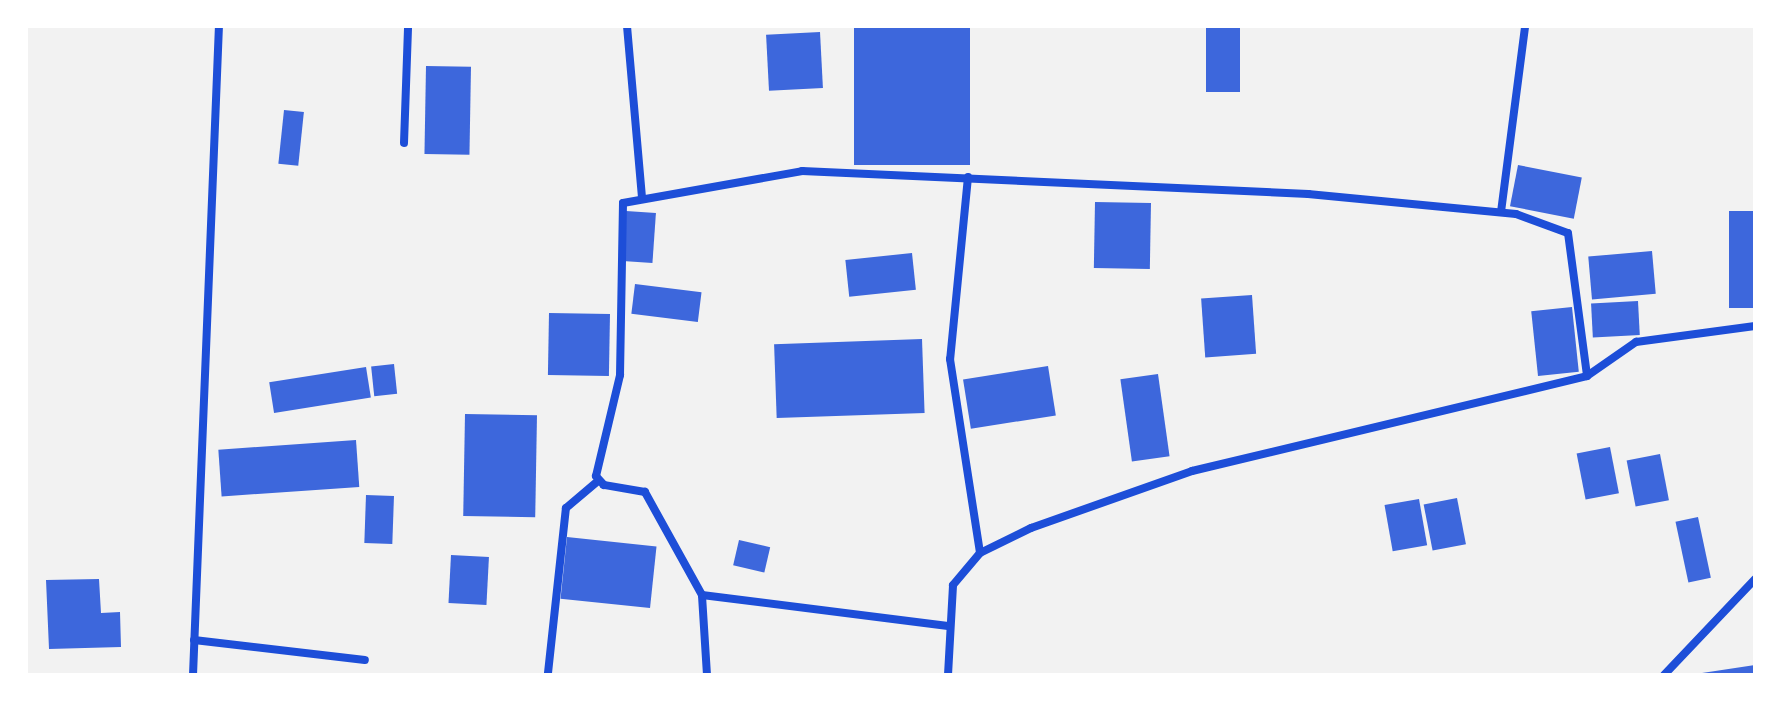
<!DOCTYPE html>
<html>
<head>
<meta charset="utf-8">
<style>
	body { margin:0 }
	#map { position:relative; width:1781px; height:701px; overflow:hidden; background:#f2f2f2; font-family:Signika,sans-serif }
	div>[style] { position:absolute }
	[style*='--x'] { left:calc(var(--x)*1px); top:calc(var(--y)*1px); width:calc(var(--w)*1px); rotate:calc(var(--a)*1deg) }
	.building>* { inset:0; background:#3d67dc; transform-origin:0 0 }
	.minor>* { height:8px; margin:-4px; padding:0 4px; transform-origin:4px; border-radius:4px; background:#1d4ed8 }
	span { translate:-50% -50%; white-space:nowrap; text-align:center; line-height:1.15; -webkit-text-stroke:7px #fff; paint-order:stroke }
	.frame { position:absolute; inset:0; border:28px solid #fff; pointer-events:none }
</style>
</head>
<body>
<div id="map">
	<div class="building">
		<div style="left:854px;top:26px;width:116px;height:139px"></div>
		<div style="left:1206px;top:26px;width:34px;height:66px"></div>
		<div style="left:820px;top:32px;width:56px;height:54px;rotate:87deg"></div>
		<div style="left:426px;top:66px;width:45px;height:88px;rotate:1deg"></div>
		<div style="left:284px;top:110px;width:20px;height:54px;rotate:6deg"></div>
		<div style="left:1518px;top:165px;width:65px;height:42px;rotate:11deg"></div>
		<div style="left:1095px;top:202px;width:56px;height:66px;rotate:1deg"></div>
		<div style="left:626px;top:211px;width:30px;height:50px;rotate:4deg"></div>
		<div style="left:1755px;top:211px;width:97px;height:26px;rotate:90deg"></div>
		<div style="left:1652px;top:251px;width:43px;height:64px;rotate:85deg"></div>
		<div style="left:912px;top:253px;width:37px;height:67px;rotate:84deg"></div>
		<div style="left:635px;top:284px;width:67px;height:30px;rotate:7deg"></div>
		<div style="left:1252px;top:295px;width:59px;height:51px;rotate:86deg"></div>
		<div style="left:1638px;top:301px;width:34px;height:47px;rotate:87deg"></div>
		<div style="left:1572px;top:307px;width:65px;height:41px;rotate:84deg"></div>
		<div style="left:549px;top:313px;width:61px;height:62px;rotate:1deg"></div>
		<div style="left:922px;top:339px;width:74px;height:148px;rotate:88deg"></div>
		<div style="left:394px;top:364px;width:30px;height:23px;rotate:84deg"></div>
		<div style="left:1048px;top:366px;width:50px;height:86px;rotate:81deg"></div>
		<div style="left:366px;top:367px;width:31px;height:98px;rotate:81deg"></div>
		<div style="left:1158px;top:374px;width:83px;height:38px;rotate:82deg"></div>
		<div style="left:465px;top:414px;width:72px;height:102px;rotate:1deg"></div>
		<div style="left:356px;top:440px;width:47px;height:138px;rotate:86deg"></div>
		<div style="left:1610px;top:447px;width:47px;height:34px;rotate:79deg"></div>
		<div style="left:1660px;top:454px;width:47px;height:34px;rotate:79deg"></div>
		<div style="left:366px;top:495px;width:28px;height:48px;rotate:2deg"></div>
		<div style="left:1457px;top:498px;width:47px;height:34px;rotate:79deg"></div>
		<div style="left:1419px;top:499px;width:47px;height:35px;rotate:80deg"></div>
		<div style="left:1698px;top:517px;width:62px;height:23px;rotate:78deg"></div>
		<div style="left:567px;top:537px;width:90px;height:62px;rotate:6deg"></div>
		<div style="left:739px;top:540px;width:32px;height:26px;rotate:13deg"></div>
		<div style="left:451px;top:555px;width:38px;height:48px;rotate:3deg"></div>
		<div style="clip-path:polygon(99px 579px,101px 613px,120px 612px,121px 647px,49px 649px,46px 580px)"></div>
		<div style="clip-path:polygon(1755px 665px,1755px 675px,1703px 675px,1702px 673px)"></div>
	</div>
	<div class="minor">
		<div style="--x:627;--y:26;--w:173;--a:85"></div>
		<div style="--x:404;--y:143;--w:117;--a:-88"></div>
		<div style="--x:968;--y:177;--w:183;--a:95.6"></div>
		<div style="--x:950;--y:359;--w:196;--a:81.2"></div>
		<div style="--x:1501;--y:212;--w:188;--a:-82.6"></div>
		<div style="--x:702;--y:595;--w:248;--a:7.2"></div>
		<div style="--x:194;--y:640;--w:172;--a:6.7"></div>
		<div style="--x:548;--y:673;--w:166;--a:-83.8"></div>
		<div style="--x:566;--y:508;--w:42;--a:-40.2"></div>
		<div style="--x:193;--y:675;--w:650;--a:-87.71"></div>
		<div style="--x:707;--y:675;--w:80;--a:-93.6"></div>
		<div style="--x:702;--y:595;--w:118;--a:-119"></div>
		<div style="--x:645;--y:492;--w:42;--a:-170.3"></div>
		<div style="--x:604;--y:485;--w:12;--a:-132"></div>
		<div style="--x:596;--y:476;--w:104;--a:-76.6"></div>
		<div style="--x:620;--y:375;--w:172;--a:-89"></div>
		<div style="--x:623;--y:203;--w:182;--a:-10.1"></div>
		<div style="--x:802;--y:171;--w:507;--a:2.6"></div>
		<div style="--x:1308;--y:194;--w:209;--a:5.5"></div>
		<div style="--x:1516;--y:214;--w:55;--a:20.1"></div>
		<div style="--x:1568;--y:233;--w:144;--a:82.4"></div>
		<div style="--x:948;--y:675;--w:90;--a:-86.8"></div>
		<div style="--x:953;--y:585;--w:42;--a:-49.8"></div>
		<div style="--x:980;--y:553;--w:57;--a:-26.1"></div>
		<div style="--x:1031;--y:528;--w:171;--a:-19.5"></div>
		<div style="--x:1192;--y:471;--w:406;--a:-13.5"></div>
		<div style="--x:1587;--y:376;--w:60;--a:-34.8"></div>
		<div style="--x:1636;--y:342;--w:120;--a:-7.7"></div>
		<div style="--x:1664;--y:675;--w:132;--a:-46.5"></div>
	</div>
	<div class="frame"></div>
</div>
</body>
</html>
